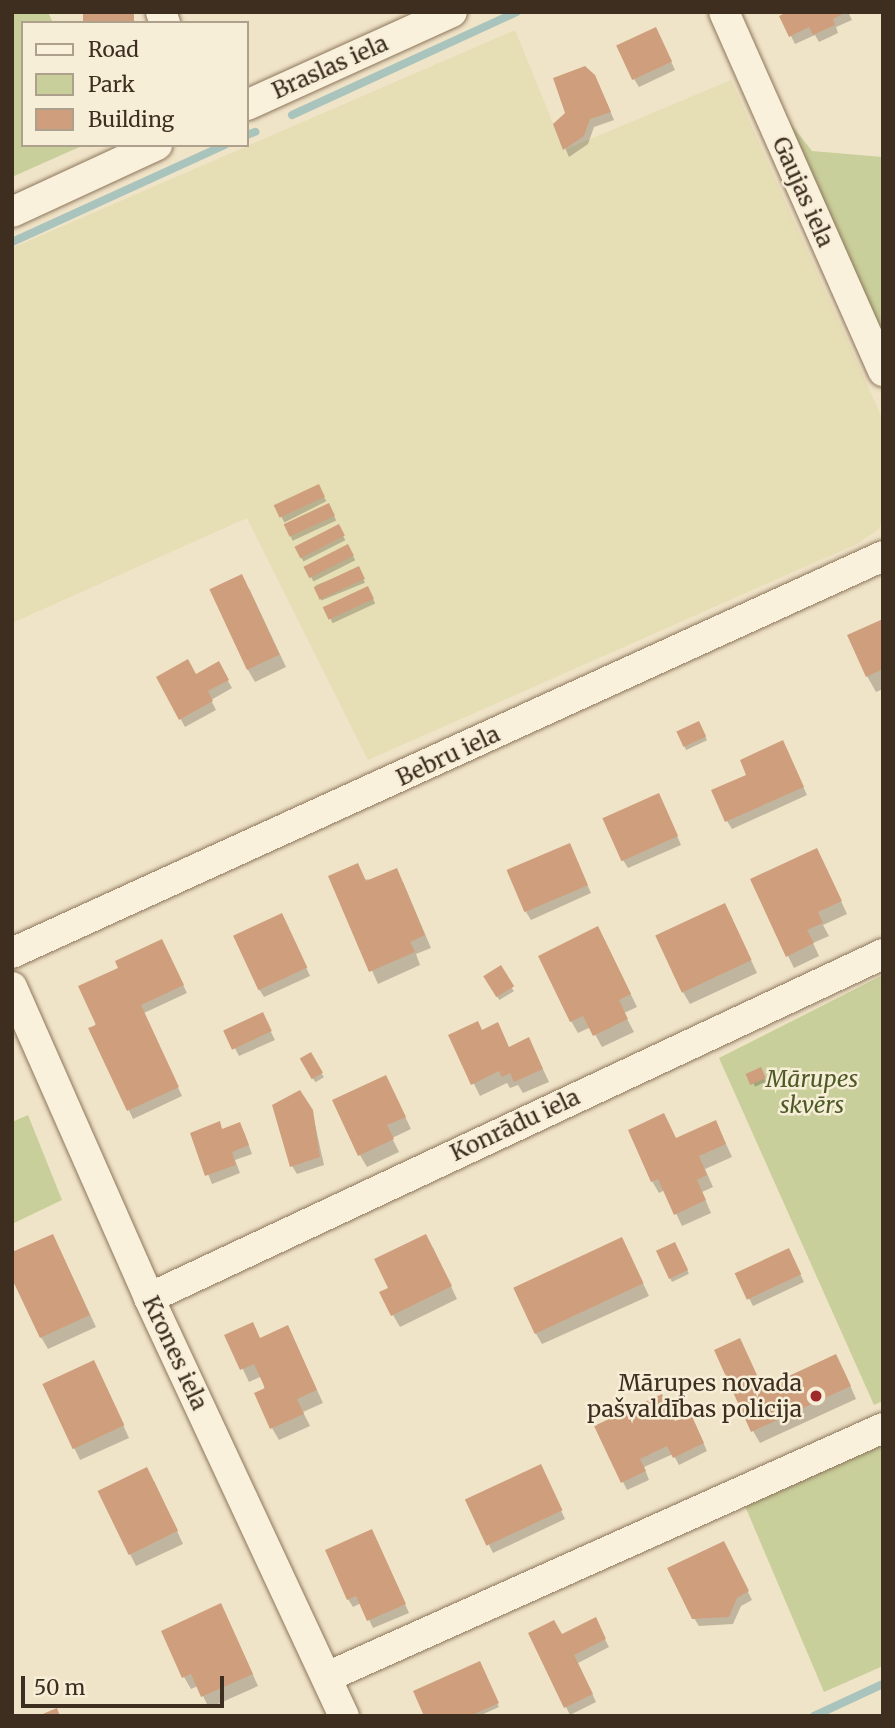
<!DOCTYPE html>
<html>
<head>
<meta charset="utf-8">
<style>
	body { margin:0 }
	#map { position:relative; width:895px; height:1728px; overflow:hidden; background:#f0e4c8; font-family:Merriweather,serif }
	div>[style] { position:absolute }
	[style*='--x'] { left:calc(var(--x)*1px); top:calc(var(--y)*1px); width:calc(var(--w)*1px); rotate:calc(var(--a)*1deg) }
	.farmland>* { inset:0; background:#e6deb5 }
	.green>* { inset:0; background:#c9cf9b }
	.shadow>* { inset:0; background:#0003; transform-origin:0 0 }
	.stream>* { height:8px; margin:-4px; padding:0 4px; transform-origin:4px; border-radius:4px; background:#a9c4bc }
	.building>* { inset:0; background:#cf9f7d; transform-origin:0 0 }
	.roads { filter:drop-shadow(0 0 2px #8d765c) drop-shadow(0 0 2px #8d765c) }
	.street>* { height:30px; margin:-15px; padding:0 15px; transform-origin:15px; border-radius:15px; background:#faf1dc }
	.dots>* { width:19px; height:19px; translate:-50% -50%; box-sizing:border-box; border:4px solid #f7eed8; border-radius:50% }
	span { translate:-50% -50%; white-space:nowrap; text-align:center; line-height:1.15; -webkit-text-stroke:5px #f7eed8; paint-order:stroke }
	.street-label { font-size:23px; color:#3d2e20 }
	.park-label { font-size:23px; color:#4d5a26; font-style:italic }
	.poi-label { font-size:23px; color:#3d2e20 }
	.right { translate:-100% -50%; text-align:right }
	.frame { position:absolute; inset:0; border:14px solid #3d2e20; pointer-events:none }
	.legend { position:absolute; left:21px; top:21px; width:228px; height:126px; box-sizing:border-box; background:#f7eed8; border:2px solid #ada18e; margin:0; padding:9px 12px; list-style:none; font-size:21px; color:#3d2e20 }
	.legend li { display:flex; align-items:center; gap:14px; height:35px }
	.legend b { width:35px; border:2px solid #ada18e }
	.scale { position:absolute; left:21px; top:1676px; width:203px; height:32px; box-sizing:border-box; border:4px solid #3d2e20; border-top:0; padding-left:9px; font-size:21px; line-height:24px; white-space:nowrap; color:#3d2e20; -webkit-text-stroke:5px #f7eed8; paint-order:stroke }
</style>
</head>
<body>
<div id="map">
	<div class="farmland">
		<div style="clip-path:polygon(515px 30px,564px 150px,731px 80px,883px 420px,883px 520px,879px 529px,859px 543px,368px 760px,247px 518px,12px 623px,12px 248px)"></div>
	</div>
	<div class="green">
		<div style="clip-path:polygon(12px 12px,48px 12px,53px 23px,23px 23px,23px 145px,84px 145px,12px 177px)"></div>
		<div style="clip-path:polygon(790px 123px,812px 151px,883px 157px,883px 341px)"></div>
		<div style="clip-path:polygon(883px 975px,883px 1401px,874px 1405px,719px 1058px)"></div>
		<div style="clip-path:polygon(28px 1115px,62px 1200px,12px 1224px,12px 1122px)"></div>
		<div style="clip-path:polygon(883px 1443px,883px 1666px,824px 1692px,745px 1506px)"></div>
	</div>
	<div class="shadow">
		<div style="clip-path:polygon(791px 12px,848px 12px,852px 20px,836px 27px,838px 33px,819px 42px,815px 35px,795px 44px,791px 36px)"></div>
		<div style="clip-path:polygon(660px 37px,675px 70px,639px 87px,634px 79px)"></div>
		<div style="clip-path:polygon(599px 85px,614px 120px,594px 127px,588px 144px,569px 157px,555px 125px)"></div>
		<div style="left:319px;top:487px;width:16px;height:47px;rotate:63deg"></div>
		<div style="left:329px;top:505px;width:17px;height:48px;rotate:65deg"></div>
		<div style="left:338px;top:526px;width:16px;height:47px;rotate:63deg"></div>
		<div style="left:348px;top:546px;width:16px;height:47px;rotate:63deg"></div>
		<div style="left:359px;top:568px;width:16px;height:47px;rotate:68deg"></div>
		<div style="clip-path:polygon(249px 588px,286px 667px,255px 682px,248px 670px)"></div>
		<div style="left:368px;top:588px;width:17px;height:47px;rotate:65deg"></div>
		<div style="clip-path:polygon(883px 621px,883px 689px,876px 692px,867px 676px)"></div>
		<div style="clip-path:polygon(218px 663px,232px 688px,211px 700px,216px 710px,185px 727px,158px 678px,195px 676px)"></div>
		<div style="left:699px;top:723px;width:19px;height:23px;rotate:65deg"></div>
		<div style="clip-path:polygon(787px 750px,807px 795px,732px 829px,727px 821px,748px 775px)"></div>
		<div style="clip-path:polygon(663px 803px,681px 845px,628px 868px,623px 860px)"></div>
		<div style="clip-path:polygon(574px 854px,591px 893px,531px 920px,526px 912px)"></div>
		<div style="clip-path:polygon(823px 862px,847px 914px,823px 925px,829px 936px,813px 943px,819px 956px,794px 968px,788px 956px)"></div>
		<div style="clip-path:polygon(330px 877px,403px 882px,431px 948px,416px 954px,420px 965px,378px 984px)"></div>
		<div style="clip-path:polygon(731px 917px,757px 973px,690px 1004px,683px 992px)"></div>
		<div style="clip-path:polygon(286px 923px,310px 976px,264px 997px,259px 989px)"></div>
		<div style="clip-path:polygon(605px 941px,637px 1007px,624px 1013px,634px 1032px,602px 1047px,591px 1027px,578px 1033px,571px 1021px)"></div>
		<div style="clip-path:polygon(166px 949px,187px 993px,144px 1013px,182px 1096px,133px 1119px,91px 1029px)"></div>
		<div style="left:500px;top:968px;width:27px;height:17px;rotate:59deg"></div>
		<div style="clip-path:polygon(266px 1022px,275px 1040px,239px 1056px,226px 1031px)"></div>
		<div style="clip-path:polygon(482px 1031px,509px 1048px,535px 1052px,549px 1082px,523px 1093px,518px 1085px,510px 1088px,507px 1083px,480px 1096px,450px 1036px)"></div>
		<div style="left:310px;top:1054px;width:27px;height:10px;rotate:59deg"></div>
		<div style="left:760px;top:1069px;width:14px;height:12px;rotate:65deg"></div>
		<div style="clip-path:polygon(392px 1089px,411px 1129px,392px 1138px,399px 1152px,367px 1167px,360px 1155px)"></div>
		<div style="clip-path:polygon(312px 1111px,324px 1165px,297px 1174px,292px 1166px)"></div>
		<div style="clip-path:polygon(219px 1124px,223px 1131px,244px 1132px,252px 1154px,235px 1160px,240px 1173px,212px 1184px,192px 1134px)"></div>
		<div style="clip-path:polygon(722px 1135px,732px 1157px,705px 1169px,713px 1187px,702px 1192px,711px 1213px,682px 1226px,665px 1190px,659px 1193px,652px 1181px,676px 1140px)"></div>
		<div style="clip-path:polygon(622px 1239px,649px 1296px,542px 1344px,535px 1332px)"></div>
		<div style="left:675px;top:1245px;width:32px;height:19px;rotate:64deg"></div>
		<div style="clip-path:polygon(59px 1248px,96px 1327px,48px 1349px,41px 1337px)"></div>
		<div style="clip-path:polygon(433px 1248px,457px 1299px,400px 1327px,393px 1315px)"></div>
		<div style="clip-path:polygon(793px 1259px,804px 1282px,753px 1306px,737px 1275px)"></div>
		<div style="clip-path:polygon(288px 1327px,323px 1403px,303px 1412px,310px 1426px,279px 1440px,272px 1428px,262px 1376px,249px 1382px,227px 1336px,260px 1339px)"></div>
		<div style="clip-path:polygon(843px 1369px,856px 1399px,760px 1443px,753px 1431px,763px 1390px)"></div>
		<div style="clip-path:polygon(100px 1374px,129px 1438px,80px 1460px,44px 1385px)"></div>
		<div style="clip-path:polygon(695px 1424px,707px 1451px,679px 1465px,673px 1454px,644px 1467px,649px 1480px,627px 1490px,596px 1427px)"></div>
		<div style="clip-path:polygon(544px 1474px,565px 1519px,493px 1553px,489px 1545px)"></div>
		<div style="clip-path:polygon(154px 1481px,183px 1544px,136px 1566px,99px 1492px)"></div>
		<div style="clip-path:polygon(376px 1539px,409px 1613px,373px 1628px,361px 1603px,353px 1607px,348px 1599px)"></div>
		<div style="clip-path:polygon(728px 1551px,752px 1600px,741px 1606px,733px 1624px,699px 1626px,694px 1618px)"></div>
		<div style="clip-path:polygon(227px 1618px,258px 1686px,209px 1708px,198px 1686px,191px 1689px,184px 1677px)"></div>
		<div style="clip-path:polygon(599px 1628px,609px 1647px,578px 1663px,596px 1702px,570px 1715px,566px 1707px,561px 1636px)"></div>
		<div style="clip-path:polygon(481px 1666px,499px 1707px,479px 1716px,426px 1716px)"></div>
	</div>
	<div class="stream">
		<div style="--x:292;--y:115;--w:247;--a:-24.6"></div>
		<div style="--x:247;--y:135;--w:9;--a:-21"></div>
		<div style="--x:12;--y:242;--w:234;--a:-24.5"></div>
		<div style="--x:814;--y:1716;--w:76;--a:-24.9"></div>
	</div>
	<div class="building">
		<div style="left:83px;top:12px;width:51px;height:12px"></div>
		<div style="clip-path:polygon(787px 12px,846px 12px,833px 19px,835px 25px,813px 35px,809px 27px,789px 37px,779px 16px)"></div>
		<div style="left:656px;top:27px;width:38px;height:44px;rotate:65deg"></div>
		<div style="clip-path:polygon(585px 66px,595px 75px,611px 112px,590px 119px,584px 136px,563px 150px,553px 124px,565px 113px,553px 78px)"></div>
		<div style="left:319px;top:484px;width:14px;height:50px;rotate:65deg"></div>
		<div style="left:329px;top:503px;width:14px;height:50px;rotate:65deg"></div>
		<div style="left:339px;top:524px;width:13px;height:50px;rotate:63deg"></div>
		<div style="left:348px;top:544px;width:13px;height:50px;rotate:63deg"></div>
		<div style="left:359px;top:566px;width:14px;height:50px;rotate:65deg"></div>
		<div style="left:242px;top:574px;width:89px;height:36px;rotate:65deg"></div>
		<div style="left:368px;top:586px;width:14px;height:50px;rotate:65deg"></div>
		<div style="clip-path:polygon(883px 619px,883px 669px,866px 677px,847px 635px)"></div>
		<div style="clip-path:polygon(188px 659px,196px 674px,219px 661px,229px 680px,208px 691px,213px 701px,179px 720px,156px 677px)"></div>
		<div style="left:699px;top:721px;width:17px;height:25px;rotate:65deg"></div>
		<div style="clip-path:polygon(783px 740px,804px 787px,725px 822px,711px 790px,746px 775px,740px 760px)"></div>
		<div style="left:659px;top:793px;width:47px;height:62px;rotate:66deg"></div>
		<div style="left:570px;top:843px;width:46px;height:69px;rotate:67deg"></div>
		<div style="clip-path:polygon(817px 848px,842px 901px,818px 912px,823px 923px,807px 930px,814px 943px,786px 957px,750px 879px)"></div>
		<div style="clip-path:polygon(358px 863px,366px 881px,397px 868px,425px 935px,410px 942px,415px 952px,369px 972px,328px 876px)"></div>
		<div style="left:725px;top:903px;width:63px;height:77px;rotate:65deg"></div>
		<div style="left:282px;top:913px;width:60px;height:54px;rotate:65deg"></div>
		<div style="clip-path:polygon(598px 926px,631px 994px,619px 1000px,628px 1019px,593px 1036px,583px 1016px,570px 1022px,538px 956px)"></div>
		<div style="clip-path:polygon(162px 939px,184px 985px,141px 1005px,179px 1087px,127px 1111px,88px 1028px,96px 1025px,78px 986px,118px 968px,115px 961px)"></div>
		<div style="left:501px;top:965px;width:25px;height:21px;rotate:58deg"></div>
		<div style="left:263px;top:1012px;width:21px;height:44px;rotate:65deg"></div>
		<div style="clip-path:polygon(478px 1021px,482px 1030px,498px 1022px,509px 1047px,529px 1037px,543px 1069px,514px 1082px,510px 1073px,502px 1077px,499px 1071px,471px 1085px,448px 1035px)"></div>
		<div style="left:311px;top:1052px;width:24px;height:13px;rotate:60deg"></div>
		<div style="left:761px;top:1067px;width:12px;height:17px;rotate:66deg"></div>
		<div style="clip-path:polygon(386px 1075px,406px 1117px,387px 1125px,394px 1139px,358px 1156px,332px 1100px)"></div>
		<div style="clip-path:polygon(300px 1090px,313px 1110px,320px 1157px,290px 1167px,272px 1105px)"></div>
		<div style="clip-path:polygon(664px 1113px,676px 1138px,716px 1120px,726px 1144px,699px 1156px,707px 1175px,697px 1180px,706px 1200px,674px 1215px,658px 1179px,651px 1182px,628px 1130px)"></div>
		<div style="clip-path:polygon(220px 1121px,222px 1129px,240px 1122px,249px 1145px,232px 1152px,236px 1165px,205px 1176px,190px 1133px)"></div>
		<div style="clip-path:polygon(53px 1234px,90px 1315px,40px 1338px,12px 1279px,12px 1252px)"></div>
		<div style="clip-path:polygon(426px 1234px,452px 1286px,391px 1316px,379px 1292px,388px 1288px,374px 1259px)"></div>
		<div style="left:622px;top:1237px;width:51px;height:120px;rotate:65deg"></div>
		<div style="left:675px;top:1242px;width:31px;height:21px;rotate:65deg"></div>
		<div style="left:789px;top:1248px;width:29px;height:60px;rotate:65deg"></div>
		<div style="clip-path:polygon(253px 1322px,260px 1338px,288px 1325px,317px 1390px,297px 1399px,304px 1414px,270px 1429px,254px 1393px,265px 1388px,254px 1364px,240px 1370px,224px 1335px)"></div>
		<div style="clip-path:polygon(740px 1338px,763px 1388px,836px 1354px,851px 1386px,751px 1432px,714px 1350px)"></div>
		<div style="left:94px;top:1360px;width:72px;height:57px;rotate:65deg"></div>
		<div style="clip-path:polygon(662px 1394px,675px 1421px,691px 1414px,704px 1443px,673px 1458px,667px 1446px,640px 1459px,646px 1471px,621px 1483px,594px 1426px)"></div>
		<div style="left:541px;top:1464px;width:51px;height:84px;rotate:65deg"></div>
		<div style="left:147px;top:1467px;width:71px;height:55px;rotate:64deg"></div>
		<div style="clip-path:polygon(372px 1529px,406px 1604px,367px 1621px,356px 1596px,347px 1600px,325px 1550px)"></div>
		<div style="clip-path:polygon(724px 1541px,749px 1591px,737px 1598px,729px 1617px,692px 1619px,667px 1568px)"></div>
		<div style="clip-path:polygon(221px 1603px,253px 1674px,201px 1697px,191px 1674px,182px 1678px,161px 1631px)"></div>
		<div style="clip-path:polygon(596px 1617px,606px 1639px,574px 1655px,593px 1694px,564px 1708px,528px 1633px,554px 1620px,562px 1634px)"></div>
		<div style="clip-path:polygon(480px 1661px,499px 1703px,470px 1716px,424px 1716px,413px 1691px)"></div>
		<div style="clip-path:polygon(57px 1708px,60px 1716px,38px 1716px)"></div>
	</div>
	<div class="roads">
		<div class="street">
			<div style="--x:161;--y:12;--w:12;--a:70"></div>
			<div style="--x:724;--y:12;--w:393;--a:66.1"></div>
			<div style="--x:247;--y:105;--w:225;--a:-24.4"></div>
			<div style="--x:12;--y:212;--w:160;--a:-24.8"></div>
			<div style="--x:12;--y:953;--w:957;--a:-24.5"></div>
			<div style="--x:12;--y:987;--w:340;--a:66.2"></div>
			<div style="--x:149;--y:1298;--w:461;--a:65"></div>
			<div style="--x:149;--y:1298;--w:811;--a:-25.11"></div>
			<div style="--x:327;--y:1677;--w:609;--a:-24.12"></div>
		</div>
	</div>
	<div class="dots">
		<div style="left:816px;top:1396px;background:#9e2a2b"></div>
	</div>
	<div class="street-label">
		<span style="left:330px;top:67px;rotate:-24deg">Braslas iela</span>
		<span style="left:803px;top:192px;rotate:66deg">Gaujas iela</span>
		<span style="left:448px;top:756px;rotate:-25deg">Bebru iela</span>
		<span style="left:515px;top:1125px;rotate:-25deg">Konrādu iela</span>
		<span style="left:175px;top:1353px;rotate:65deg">Krones iela</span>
	</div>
	<div class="park-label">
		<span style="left:812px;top:1092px">Mārupes<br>skvērs</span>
	</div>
	<div class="poi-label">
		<span class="right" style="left:802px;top:1396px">Mārupes novada<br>pašvaldības policija</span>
	</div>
	<div class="frame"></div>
	<ul class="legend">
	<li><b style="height:9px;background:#faf1dc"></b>Road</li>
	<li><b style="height:19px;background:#c9cf9b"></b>Park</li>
	<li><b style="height:19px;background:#cf9f7d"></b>Building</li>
	</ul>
	<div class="scale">50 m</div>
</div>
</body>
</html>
